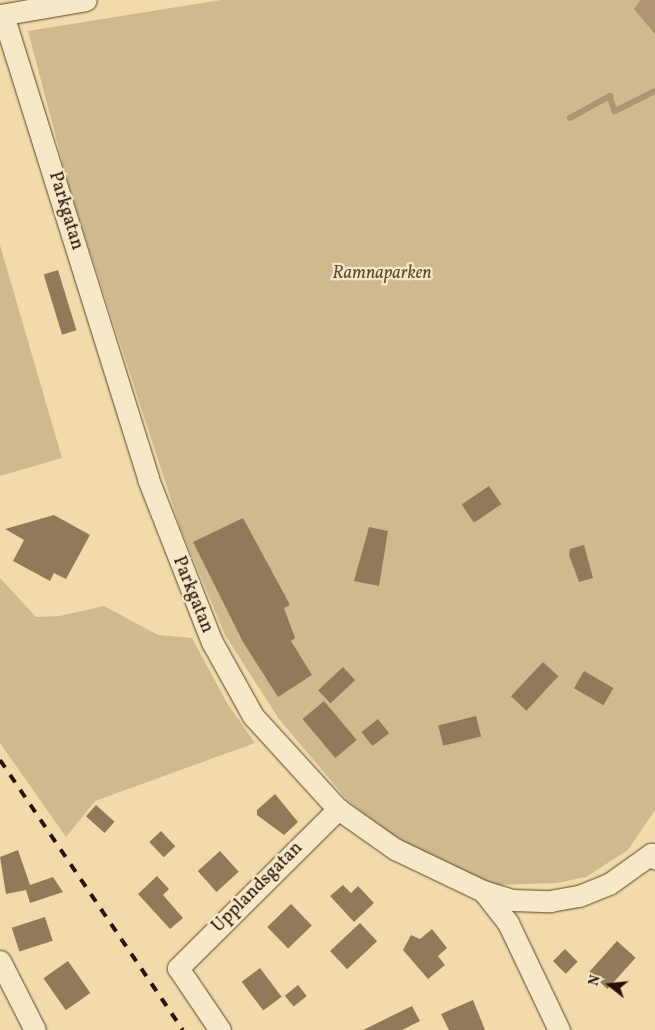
<!DOCTYPE html>
<html>
<head>
<meta charset="utf-8">
<style>
	body { margin:0 }
	#map { position:relative; width:655px; height:1030px; overflow:hidden; background:#f2dbaa; font-family:Vollkorn,serif }
	div>[style] { position:absolute }
	[style*='--x'] { left:calc(var(--x)*1px); top:calc(var(--y)*1px); width:calc(var(--w)*1px); rotate:calc(var(--a)*1deg) }
	.green>* { inset:0; background:#cfb98e }
	.water>* { inset:0; background:#ad9671 }
	.stream>* { height:5.5px; margin:-2.75px; padding:0 2.75px; transform-origin:2.75px; border-radius:2.75px; background:#ad9671 }
	.building>* { inset:0; background:#917a5a; transform-origin:0 0 }
	.roads { filter:drop-shadow(0 0 1px #5a442d) drop-shadow(0 0 1px #5a442d) }
	.street>* { height:21px; margin:-10.5px; padding:0 10.5px; transform-origin:10.5px; border-radius:10.5px; background:#f7e8c8 }
	.rail>* { height:4px; margin-top:-2px; transform-origin:0; background:repeating-linear-gradient(90deg,#271103 0 9px,transparent 0 18px) }
	span { translate:-50% -50%; white-space:nowrap; text-align:center; line-height:1.15; -webkit-text-stroke:4.5px #f7e8c8; paint-order:stroke }
	.street-label { font-size:18px; color:#271103 }
	.park-label { font-size:18px; color:#624c34; font-style:italic }
	.north { position:absolute; left:585px; top:960px; width:50px; height:50px; -webkit-text-stroke:4px #f7e8c8; paint-order:stroke; rotate:286deg; font-size:14px; font-weight:700; line-height:20px; text-align:center; color:#271103 }
	.north::after { content:''; display:block; margin:auto; width:18px; height:22px; background:#271103; clip-path:polygon(50% 0,100% 100%,50% 72%,0 100%) }
</style>
</head>
<body>
<div id="map">
	<div class="green">
		<div style="clip-path:polygon(221px 0,655px 0,655px 810px,628px 850px,586px 877px,557px 883px,491px 885px,390px 835px,348px 801px,279px 719px,225px 635px,180px 527px,69px 187px,28px 31px)"></div>
		<div style="clip-path:polygon(0 245px,62px 458px,0 476px)"></div>
		<div style="clip-path:polygon(0 578px,36px 617px,60px 616px,104px 606px,158px 635px,192px 638px,227px 703px,255px 743px,95px 801px,66px 837px,0 743px)"></div>
	</div>
	<div class="water">
		<div style="clip-path:polygon(641px 0,655px 0,655px 34px,634px 9px)"></div>
	</div>
	<div class="stream">
		<div style="--x:570;--y:118;--w:46;--a:-28.8"></div>
		<div style="--x:610;--y:96;--w:16;--a:72"></div>
		<div style="--x:615;--y:111;--w:45;--a:-26.6"></div>
	</div>
	<div class="building">
		<div style="left:58px;top:270px;width:63px;height:15px;rotate:73deg"></div>
		<div style="left:489px;top:486px;width:22px;height:33px;rotate:56deg"></div>
		<div style="clip-path:polygon(54px 515px,90px 535px,66px 579px,54px 573px,50px 581px,13px 561px,24px 540px,5px 529px)"></div>
		<div style="clip-path:polygon(243px 518px,290px 605px,284px 608px,295px 638px,291px 641px,312px 675px,278px 697px,243px 642px,193px 542px)"></div>
		<div style="clip-path:polygon(369px 527px,388px 531px,379px 586px,354px 581px)"></div>
		<div style="clip-path:polygon(584px 545px,593px 578px,579px 582px,569px 555px,570px 549px)"></div>
		<div style="left:543px;top:662px;width:21px;height:47px;rotate:43deg"></div>
		<div style="left:343px;top:667px;width:18px;height:34px;rotate:47deg"></div>
		<div style="left:584px;top:671px;width:34px;height:20px;rotate:30deg"></div>
		<div style="left:324px;top:701px;width:51px;height:28px;rotate:50deg"></div>
		<div style="left:476px;top:716px;width:21px;height:39px;rotate:76deg"></div>
		<div style="left:378px;top:719px;width:18px;height:21px;rotate:52deg"></div>
		<div style="clip-path:polygon(275px 794px,298px 822px,284px 835px,257px 815px,257px 810px)"></div>
		<div style="left:96px;top:805px;width:25px;height:15px;rotate:42deg"></div>
		<div style="left:161px;top:831px;width:21px;height:16px;rotate:47deg"></div>
		<div style="clip-path:polygon(18px 850px,30px 885px,53px 877px,63px 892px,30px 903px,26px 890px,6px 894px,0 857px)"></div>
		<div style="left:220px;top:851px;width:28px;height:30px;rotate:48deg"></div>
		<div style="clip-path:polygon(157px 876px,169px 889px,163px 895px,183px 918px,170px 929px,138px 894px)"></div>
		<div style="clip-path:polygon(343px 885px,351px 893px,358px 886px,374px 903px,354px 922px,330px 896px)"></div>
		<div style="left:291px;top:904px;width:30px;height:33px;rotate:46deg"></div>
		<div style="left:45px;top:917px;width:25px;height:35px;rotate:72deg"></div>
		<div style="left:360px;top:923px;width:25px;height:41px;rotate:47deg"></div>
		<div style="clip-path:polygon(432px 929px,447px 948px,438px 956px,445px 965px,428px 979px,403px 950px,411px 935px,420px 939px)"></div>
		<div style="left:617px;top:941px;width:25px;height:42px;rotate:42deg"></div>
		<div style="left:565px;top:949px;width:18px;height:17px;rotate:45deg"></div>
		<div style="left:68px;top:961px;width:39px;height:30px;rotate:55deg"></div>
		<div style="left:260px;top:968px;width:36px;height:23px;rotate:53deg"></div>
		<div style="left:298px;top:985px;width:14px;height:17px;rotate:51deg"></div>
		<div style="clip-path:polygon(473px 1000px,485px 1030px,449px 1030px,441px 1014px)"></div>
		<div style="clip-path:polygon(412px 1006px,420px 1021px,402px 1030px,363px 1030px)"></div>
	</div>
	<div class="roads">
		<div class="street">
			<div style="--x:0;--y:15;--w:87;--a:-9.9"></div>
			<div style="--x:3;--y:15;--w:486;--a:72.6"></div>
			<div style="--x:148;--y:479;--w:175;--a:68.6"></div>
			<div style="--x:212;--y:642;--w:85;--a:61"></div>
			<div style="--x:253;--y:716;--w:126;--a:47.6"></div>
			<div style="--x:338;--y:809;--w:70;--a:35.1"></div>
			<div style="--x:395;--y:849;--w:98;--a:25.5"></div>
			<div style="--x:483;--y:891;--w:30;--a:17"></div>
			<div style="--x:512;--y:900;--w:38;--a:2"></div>
			<div style="--x:550;--y:901;--w:29;--a:-10"></div>
			<div style="--x:579;--y:896;--w:32;--a:-22"></div>
			<div style="--x:609;--y:884;--w:52;--a:-35.5"></div>
			<div style="--x:651;--y:854;--w:6;--a:51"></div>
			<div style="--x:483;--y:891;--w:41;--a:52"></div>
			<div style="--x:508;--y:923;--w:119;--a:64.5"></div>
			<div style="--x:0;--y:961;--w:77;--a:63.1"></div>
			<div style="--x:220;--y:1030;--w:75;--a:-124.1"></div>
			<div style="--x:178;--y:968;--w:226;--a:-44.8"></div>
		</div>
	</div>
	<div class="rail">
		<div style="--x:0;--y:760;--w:326;--a:55.9"></div>
	</div>
	<div class="street-label">
		<span style="left:65px;top:211px;rotate:73deg">Parkgatan</span>
		<span style="left:192px;top:595px;rotate:68deg">Parkgatan</span>
		<span style="left:258px;top:888px;rotate:-45deg">Upplandsgatan</span>
	</div>
	<div class="park-label">
		<span style="left:382px;top:274px">Ramnaparken</span>
	</div>
	<div class="north">N</div>
</div>
</body>
</html>
